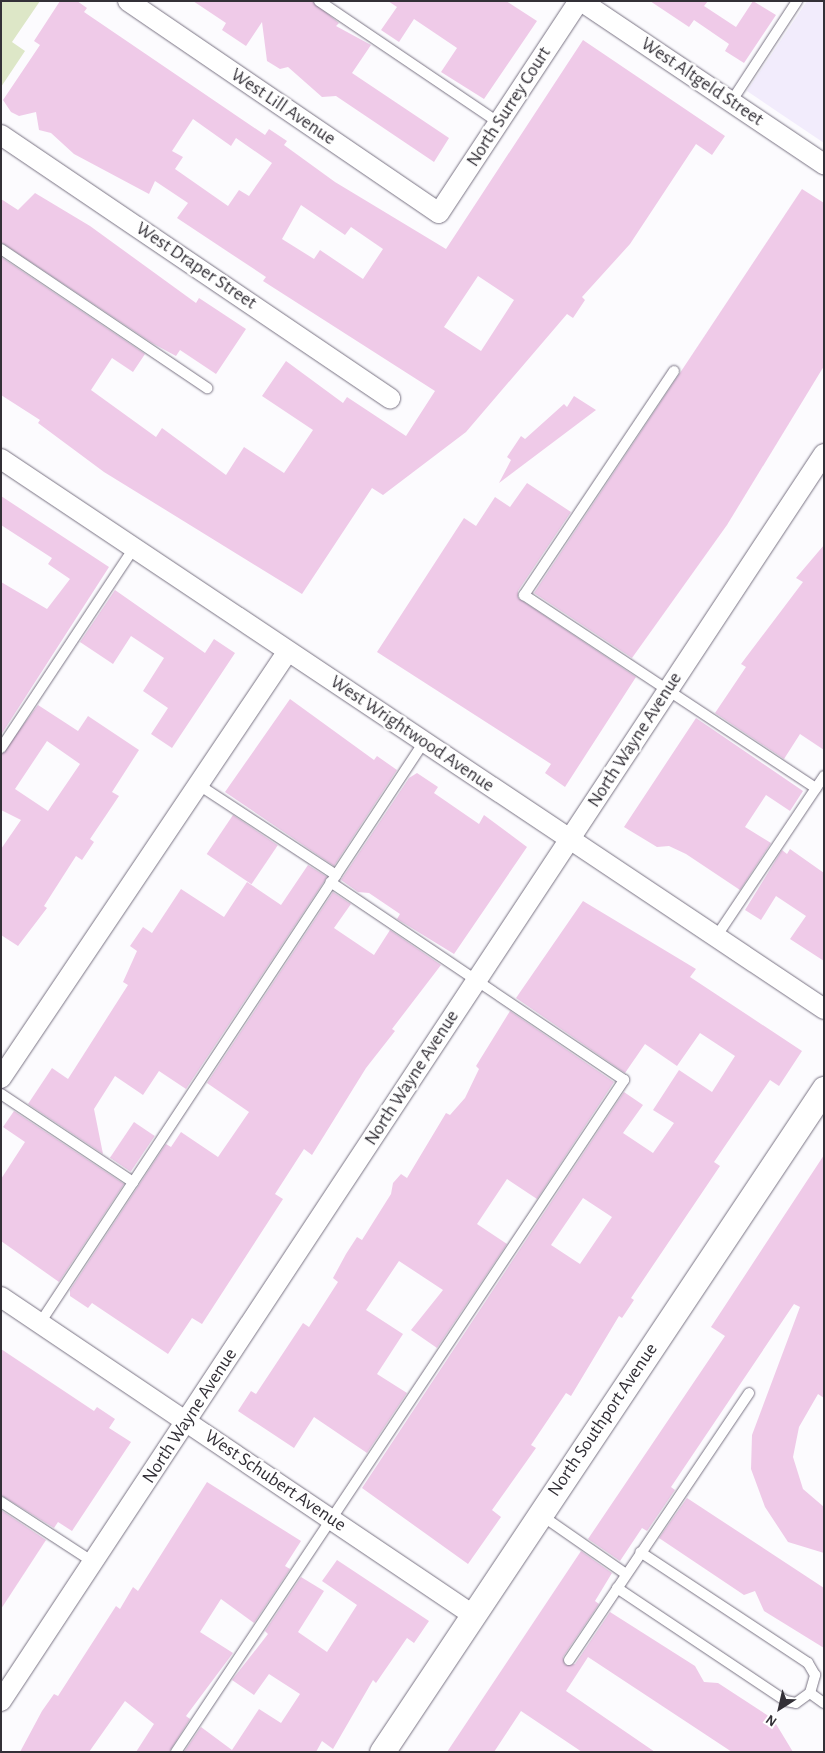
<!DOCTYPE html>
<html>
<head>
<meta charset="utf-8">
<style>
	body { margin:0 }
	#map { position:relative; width:825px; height:1753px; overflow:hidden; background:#fcfbfe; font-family:"Alegreya Sans",sans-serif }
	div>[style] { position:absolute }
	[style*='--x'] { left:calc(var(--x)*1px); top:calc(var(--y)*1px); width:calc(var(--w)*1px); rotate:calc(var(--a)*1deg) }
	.built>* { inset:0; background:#f2ecfc }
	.green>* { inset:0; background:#dde7c7 }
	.building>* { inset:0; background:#efcae8; transform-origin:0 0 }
	.roads { filter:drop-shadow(0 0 1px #797383) drop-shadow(0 0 1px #797383) }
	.service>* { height:10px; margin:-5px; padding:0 5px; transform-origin:5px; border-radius:5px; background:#fff }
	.minor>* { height:20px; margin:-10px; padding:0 10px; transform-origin:10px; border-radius:10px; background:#fff }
	.tertiary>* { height:25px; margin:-12.5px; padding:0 12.5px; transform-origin:12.5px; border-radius:12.5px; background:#fff }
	span { translate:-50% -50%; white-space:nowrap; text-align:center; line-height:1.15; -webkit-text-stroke:4.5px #fff; paint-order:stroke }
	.street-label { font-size:19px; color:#333037 }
	.frame { position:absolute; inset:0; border:2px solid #333037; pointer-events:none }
	.north { position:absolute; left:755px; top:1683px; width:50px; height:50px; -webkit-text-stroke:4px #fff; paint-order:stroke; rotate:215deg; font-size:14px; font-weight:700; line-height:20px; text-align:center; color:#333037 }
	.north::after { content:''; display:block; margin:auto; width:18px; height:22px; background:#333037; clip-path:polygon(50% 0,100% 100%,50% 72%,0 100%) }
</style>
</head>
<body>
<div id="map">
	<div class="built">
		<div style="clip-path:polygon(807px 1px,824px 1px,824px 143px,747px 91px)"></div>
	</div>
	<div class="green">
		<div style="clip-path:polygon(1px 1px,40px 1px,12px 42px,25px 51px,1px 87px)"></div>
	</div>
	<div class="building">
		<div style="clip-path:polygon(evenodd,60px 1px,77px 1px,87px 8px,84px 12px,265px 135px,269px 129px,287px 141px,284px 145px,335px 182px,446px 249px,583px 40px,725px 136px,712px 155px,696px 144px,630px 244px,582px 297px,585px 300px,573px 318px,567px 314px,466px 432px,383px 495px,372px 488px,302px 594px,104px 472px,38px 423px,40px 420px,1px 395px,1px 257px,145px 354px,133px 372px,112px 358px,91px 390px,156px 437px,162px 428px,226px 475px,244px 447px,284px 473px,313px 430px,262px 396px,286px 361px,343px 403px,347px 397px,406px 436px,435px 391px,263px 281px,266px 277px,177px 218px,188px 203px,155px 181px,149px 194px,74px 154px,51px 133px,39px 130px,36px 112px,19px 116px,11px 112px,3px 100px,40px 45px,34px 41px,60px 1px,193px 119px,231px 146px,236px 138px,272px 163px,249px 196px,239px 190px,228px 206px,175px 169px,183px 157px,172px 151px,193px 119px,60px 1px,301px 205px,345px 235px,351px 227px,383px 249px,363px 279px,320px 250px,314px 259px,282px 239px,301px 205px,60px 1px,478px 276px,514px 300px,481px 351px,444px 327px,478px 276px)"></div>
		<div style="clip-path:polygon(193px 1px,312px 1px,339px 23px,336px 26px,371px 45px,352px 73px,449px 138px,434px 162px,336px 96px,322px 97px,288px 67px,280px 69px,267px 61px,262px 22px,246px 46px,222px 30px,226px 23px)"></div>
		<div style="clip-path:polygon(388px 1px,506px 1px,537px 21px,484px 99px,441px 72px,457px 48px,414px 19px,399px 42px,381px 30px,397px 7px)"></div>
		<div style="clip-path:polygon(650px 1px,708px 1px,704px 6px,736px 27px,753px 1px,776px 15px,744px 63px,725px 51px,729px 44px,694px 20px,689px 27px)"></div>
		<div style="clip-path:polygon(802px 189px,824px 203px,824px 366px,727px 525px,632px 658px,534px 593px)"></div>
		<div style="clip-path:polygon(35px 193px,90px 226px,196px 303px,199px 298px,246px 329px,216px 374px,180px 350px,176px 356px,152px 343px,1px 242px,1px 199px,18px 210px)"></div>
		<div style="clip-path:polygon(574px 396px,596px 410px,499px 483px,511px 460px,507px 457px,521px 436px,525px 439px,564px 404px,567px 407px)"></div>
		<div style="clip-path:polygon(527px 483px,571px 512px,518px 591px,518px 598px,636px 677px,565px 787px,545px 773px,551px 764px,377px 652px,464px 518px,476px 526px,495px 497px,510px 507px)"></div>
		<div style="clip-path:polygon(1px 496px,109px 567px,1px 735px,1px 582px,47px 609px,70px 579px,48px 564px,52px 558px,1px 525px)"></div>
		<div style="clip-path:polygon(824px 545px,824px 750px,800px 734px,784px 759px,715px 713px,746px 667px,741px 664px,803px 582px,796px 578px)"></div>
		<div style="clip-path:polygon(115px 590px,205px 653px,214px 639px,235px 653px,172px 748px,151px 734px,168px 708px,143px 691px,164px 658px,131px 636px,113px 664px,80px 642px)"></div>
		<div style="clip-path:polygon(290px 699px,374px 760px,377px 756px,397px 770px,334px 866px,225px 792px)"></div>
		<div style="clip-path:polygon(evenodd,38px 705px,78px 731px,88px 716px,139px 750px,112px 792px,119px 796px,90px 839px,94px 842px,82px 860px,76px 856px,44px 906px,47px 908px,18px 946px,1px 935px,1px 849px,21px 820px,1px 810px,1px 755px,38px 705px,47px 741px,80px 764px,48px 811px,15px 789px,47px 741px)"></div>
		<div style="clip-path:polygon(696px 718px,803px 791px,790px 811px,766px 795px,745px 827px,771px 843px,740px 890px,686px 854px,669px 846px,657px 847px,624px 827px)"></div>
		<div style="clip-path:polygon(417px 773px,438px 787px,434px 793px,479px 824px,484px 815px,527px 847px,454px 954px,397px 919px,400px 914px,369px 893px,358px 892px,341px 880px,409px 778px)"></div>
		<div style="left:233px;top:815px;width:54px;height:47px;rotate:34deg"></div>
		<div style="clip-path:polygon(790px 849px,824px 873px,824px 961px,790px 939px,806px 916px,776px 896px,761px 920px,745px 910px,782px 850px,787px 854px)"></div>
		<div style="clip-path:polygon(308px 865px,327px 877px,186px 1089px,159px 1071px,143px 1095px,115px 1076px,94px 1109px,103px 1154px,28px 1104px,52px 1068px,68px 1079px,128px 985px,123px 982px,137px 951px,130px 946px,143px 927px,152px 933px,181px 889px,224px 917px,247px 882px,281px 905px)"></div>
		<div style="clip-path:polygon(333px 892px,351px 904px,334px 928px,374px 955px,390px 930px,441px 965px,392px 1029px,395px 1031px,366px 1068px,312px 1155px,304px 1149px,275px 1194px,283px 1199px,202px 1324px,192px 1318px,168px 1354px,92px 1303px,88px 1308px,70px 1296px,70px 1290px,166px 1144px,171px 1147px,181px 1132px,218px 1157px,249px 1112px,207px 1083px)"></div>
		<div style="clip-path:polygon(evenodd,583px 901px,696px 969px,690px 977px,802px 1051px,779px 1086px,770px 1080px,714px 1162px,720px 1166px,631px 1298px,634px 1300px,622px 1318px,619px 1316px,571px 1396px,566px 1393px,531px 1445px,536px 1448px,492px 1510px,501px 1517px,468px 1564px,362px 1488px,624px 1092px,643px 1105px,623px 1133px,653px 1153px,674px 1123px,653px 1110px,679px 1070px,712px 1092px,735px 1056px,700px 1033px,677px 1066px,645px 1044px,625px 1073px,516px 998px,583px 901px,583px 1198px,612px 1217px,580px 1264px,551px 1245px,583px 1198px)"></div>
		<div style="clip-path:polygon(510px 1011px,614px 1082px,537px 1199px,507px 1179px,477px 1224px,507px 1244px,437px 1348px,411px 1330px,443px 1290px,399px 1261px,366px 1310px,403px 1334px,377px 1374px,407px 1393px,367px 1453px,314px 1417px,294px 1448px,238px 1411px,251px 1391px,256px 1394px,303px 1323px,309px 1327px,338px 1282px,333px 1278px,346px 1254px,357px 1237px,362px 1240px,391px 1194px,393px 1183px,401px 1174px,407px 1178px,446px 1113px,450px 1115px,465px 1098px,479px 1069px,476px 1066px)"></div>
		<div style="clip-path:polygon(14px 1111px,124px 1184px,59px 1282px,1px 1241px,1px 1179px,25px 1142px,3px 1127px)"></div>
		<div style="left:134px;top:1122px;width:25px;height:43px;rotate:34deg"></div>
		<div style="clip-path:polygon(824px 1155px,824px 1398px,818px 1394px,799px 1427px,793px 1457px,803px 1489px,824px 1507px,824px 1553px,788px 1542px,765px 1507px,751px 1469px,752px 1435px,800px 1307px,794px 1304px,671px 1487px,675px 1490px,647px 1531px,642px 1528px,620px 1561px,588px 1539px,725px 1336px,711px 1327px)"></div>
		<div style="clip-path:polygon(1px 1349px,94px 1411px,97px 1407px,115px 1419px,109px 1428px,131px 1442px,72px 1531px,58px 1522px,54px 1528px,1px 1495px)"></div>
		<div style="clip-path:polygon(207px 1482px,301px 1541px,285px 1566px,290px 1569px,254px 1623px,221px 1599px,200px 1632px,233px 1653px,186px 1716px,190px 1719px,169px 1752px,136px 1752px,154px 1724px,125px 1701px,89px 1752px,20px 1752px,42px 1711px,54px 1694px,58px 1696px,116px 1606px,120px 1609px,133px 1587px,138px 1591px)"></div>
		<div style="clip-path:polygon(687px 1498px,824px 1588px,824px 1648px,764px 1611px,755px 1591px,744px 1595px,659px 1538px)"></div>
		<div style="clip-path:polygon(1px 1510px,46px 1540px,1px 1609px)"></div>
		<div style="clip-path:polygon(581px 1551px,612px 1573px,595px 1601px,599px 1604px,563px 1657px,565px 1665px,575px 1664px,610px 1612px,695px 1666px,704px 1682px,718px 1683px,773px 1719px,793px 1752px,732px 1752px,588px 1657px,566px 1691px,655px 1752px,582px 1752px,521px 1711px,494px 1752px,447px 1752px)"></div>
		<div style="clip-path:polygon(337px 1560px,429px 1621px,414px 1643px,407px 1638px,376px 1683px,373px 1680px,333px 1749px,322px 1741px,316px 1752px,184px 1752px,201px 1727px,232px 1750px,259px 1709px,281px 1723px,300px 1694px,269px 1674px,254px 1695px,232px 1680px,268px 1634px,265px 1631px,301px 1577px,324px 1591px,298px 1632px,327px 1652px,357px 1605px,322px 1581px)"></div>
	</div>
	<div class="roads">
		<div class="service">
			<div style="--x:319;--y:1;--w:217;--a:34.1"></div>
			<div style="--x:731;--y:102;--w:121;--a:-56.8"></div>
			<div style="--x:1;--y:249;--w:249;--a:34"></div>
			<div style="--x:674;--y:371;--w:270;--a:123.8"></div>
			<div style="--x:524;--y:595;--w:350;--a:33.5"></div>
			<div style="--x:1;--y:748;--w:240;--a:-56.4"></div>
			<div style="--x:199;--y:785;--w:164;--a:33.3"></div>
			<div style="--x:716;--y:937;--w:194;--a:-56.1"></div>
			<div style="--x:1;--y:1094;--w:159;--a:33.7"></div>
			<div style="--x:40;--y:1323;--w:696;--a:-56.54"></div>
			<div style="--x:1;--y:1502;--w:110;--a:33.1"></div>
			<div style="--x:541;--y:1515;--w:103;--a:34.8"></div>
			<div style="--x:617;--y:1588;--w:203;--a:33.8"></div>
			<div style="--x:786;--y:1701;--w:10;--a:11"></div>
			<div style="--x:796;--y:1703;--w:17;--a:-36"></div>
			<div style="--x:810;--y:1693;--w:19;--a:-74"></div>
			<div style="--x:815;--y:1675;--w:14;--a:-120"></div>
			<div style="--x:808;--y:1663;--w:201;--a:-146.5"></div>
			<div style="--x:569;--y:1660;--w:322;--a:-56"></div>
			<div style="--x:810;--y:1693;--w:17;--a:36"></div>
			<div style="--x:176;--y:1752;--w:808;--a:-56.31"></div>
			<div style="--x:624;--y:1080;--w:354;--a:-146"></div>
		</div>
		<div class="minor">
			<div style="--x:128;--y:1;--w:376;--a:34.3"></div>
			<div style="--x:439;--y:213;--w:254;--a:-56.6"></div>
			<div style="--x:581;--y:1;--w:293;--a:33.9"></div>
			<div style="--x:1;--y:135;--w:470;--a:34.1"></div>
			<div style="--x:1;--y:459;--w:990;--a:33.75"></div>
			<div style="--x:1;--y:1078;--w:514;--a:-56.09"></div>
			<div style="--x:1;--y:1297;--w:569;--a:33.97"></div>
			<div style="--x:1;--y:1701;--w:1494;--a:-56.58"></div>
		</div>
		<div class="tertiary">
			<div style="--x:382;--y:1752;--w:797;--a:-56.31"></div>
		</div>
	</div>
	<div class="street-label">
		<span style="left:702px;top:82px;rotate:34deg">West Altgeld Street</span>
		<span style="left:283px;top:107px;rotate:34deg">West Lill Avenue</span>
		<span style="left:509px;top:107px;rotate:-57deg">North Surrey Court</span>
		<span style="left:196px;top:266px;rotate:34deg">West Draper Street</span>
		<span style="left:412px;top:734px;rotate:34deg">West Wrightwood Avenue</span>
		<span style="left:635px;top:740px;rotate:-57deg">North Wayne Avenue</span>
		<span style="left:412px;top:1078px;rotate:-57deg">North Wayne Avenue</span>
		<span style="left:190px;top:1416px;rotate:-57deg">North Wayne Avenue</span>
		<span style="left:603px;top:1420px;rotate:-56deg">North Southport Avenue</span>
		<span style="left:275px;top:1481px;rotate:34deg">West Schubert Avenue</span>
	</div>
	<div class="frame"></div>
	<div class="north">N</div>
</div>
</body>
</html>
